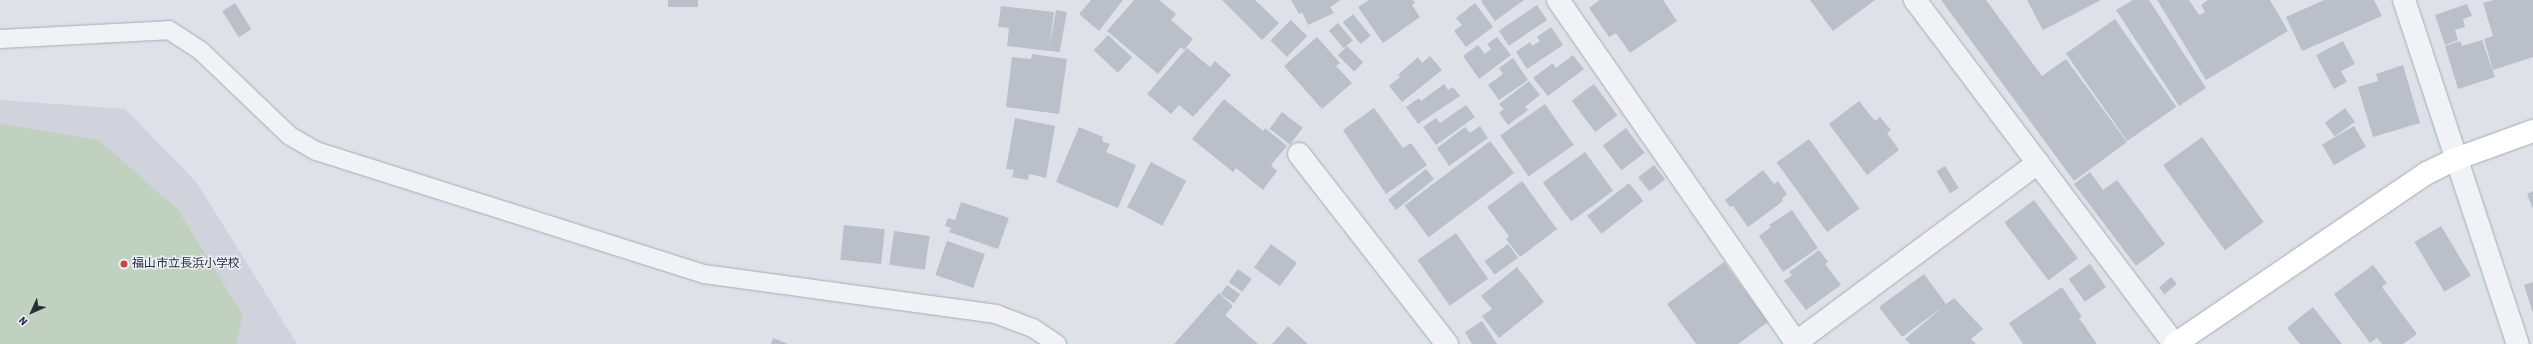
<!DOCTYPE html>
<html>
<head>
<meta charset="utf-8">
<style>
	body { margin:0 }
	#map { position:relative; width:2533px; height:344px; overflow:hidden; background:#dee1e8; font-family:"Source Sans 3","Noto Sans JP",sans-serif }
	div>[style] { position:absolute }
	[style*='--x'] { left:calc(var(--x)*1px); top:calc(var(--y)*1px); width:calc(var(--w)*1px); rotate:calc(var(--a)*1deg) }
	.built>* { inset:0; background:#d0d3dc }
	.green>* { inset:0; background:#c1d1bf }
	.building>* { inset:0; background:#bbbfca; transform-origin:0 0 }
	.roads { filter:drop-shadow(0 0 1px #a7abb5) drop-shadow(0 0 1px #a7abb5) }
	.lane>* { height:18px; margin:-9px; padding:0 9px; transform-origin:9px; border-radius:9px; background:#f1f2f6 }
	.street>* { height:22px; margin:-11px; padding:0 11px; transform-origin:11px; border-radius:11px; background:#f1f2f6 }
	.secondary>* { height:22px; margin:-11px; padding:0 11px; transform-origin:11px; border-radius:11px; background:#fff }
	.dots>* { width:11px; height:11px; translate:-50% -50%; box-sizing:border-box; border:2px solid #edf0f5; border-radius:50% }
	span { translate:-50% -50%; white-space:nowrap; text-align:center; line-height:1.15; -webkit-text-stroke:3px #edf0f5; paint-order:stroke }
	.poi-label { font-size:12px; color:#282d3e }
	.left { translate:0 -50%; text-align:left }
	.north { position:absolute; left:12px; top:292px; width:40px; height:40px; -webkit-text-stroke:3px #edf0f5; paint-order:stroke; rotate:225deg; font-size:11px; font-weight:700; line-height:16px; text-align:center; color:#282d3e }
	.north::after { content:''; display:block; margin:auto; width:14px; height:18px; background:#282d3e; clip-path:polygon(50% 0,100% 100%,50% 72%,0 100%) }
</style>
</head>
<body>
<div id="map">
	<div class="built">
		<div style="clip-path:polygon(0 100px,125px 109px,197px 183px,297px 344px,0 344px)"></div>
	</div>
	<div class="green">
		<div style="clip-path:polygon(0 124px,99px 140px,178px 210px,243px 315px,236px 344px,0 344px)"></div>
	</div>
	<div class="building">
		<div style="left:668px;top:0;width:30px;height:7px"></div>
		<div style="clip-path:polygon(1091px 0,1123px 0,1099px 31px,1079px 14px)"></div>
		<div style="clip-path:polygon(1134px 0,1159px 0,1176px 14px,1171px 20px,1193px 39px,1184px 50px,1181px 47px,1158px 74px,1107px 31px)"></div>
		<div style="clip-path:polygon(1222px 0,1255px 0,1279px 23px,1262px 40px)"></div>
		<div style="clip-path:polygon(1291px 0,1341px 0,1330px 7px,1334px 13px,1308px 25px,1302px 12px,1299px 14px)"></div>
		<div style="clip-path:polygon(1369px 0,1413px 0,1415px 3px,1412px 5px,1420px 17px,1383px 43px,1358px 7px)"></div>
		<div style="clip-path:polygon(1483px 0,1524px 0,1495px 21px,1481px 1px)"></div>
		<div style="clip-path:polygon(1600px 0,1663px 0,1677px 21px,1630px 53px,1616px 33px,1609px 37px,1589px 8px)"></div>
		<div style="clip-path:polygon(1810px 0,1875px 0,1833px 31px)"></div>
		<div style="clip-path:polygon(1941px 0,1986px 0,2042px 76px,2066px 59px,2127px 142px,2074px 181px)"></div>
		<div style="clip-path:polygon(2027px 0,2101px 0,2043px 30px)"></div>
		<div style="clip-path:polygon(2133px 0,2149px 0,2206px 88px,2179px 106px,2116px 10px)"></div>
		<div style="clip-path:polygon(2157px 0,2189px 0,2199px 15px,2205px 12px,2201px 5px,2208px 0,2270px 0,2288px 31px,2206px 80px)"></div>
		<div style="clip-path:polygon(2324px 0,2374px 0,2382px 16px,2302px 51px,2286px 17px)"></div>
		<div style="clip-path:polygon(2493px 0,2533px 0,2533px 57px,2493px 70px,2484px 39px,2493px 36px,2483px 3px)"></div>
		<div style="left:235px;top:3px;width:31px;height:15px;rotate:58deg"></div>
		<div style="clip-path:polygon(1475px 3px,1493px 27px,1466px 47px,1454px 31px,1462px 25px,1456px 18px)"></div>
		<div style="clip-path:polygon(2467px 4px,2472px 16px,2463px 19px,2465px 27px,2455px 30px,2458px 40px,2445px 45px,2435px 15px)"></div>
		<div style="left:1537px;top:5px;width:18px;height:46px;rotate:56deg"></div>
		<div style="clip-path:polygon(1001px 6px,1054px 12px,1049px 51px,1007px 46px,1009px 28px,998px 27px)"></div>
		<div style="left:1056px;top:10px;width:11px;height:41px;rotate:10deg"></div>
		<div style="left:1353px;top:14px;width:28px;height:13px;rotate:51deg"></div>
		<div style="left:2115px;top:19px;width:107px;height:60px;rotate:55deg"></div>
		<div style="left:1291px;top:20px;width:23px;height:29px;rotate:45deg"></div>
		<div style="left:1338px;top:23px;width:23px;height:12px;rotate:50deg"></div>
		<div style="clip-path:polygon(1551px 27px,1563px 45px,1527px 69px,1516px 52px,1530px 42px,1532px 46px,1540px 41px,1537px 37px)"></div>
		<div style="left:1108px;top:35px;width:33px;height:21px;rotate:43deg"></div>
		<div style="clip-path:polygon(1317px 37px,1340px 63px,1336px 66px,1352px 83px,1322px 109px,1284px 66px)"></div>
		<div style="clip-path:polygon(1497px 37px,1511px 55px,1479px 79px,1463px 56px,1478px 45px,1485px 54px,1491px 49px,1487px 44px)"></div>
		<div style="clip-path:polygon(2482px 40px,2495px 77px,2458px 89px,2445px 46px,2460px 41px,2462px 46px)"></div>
		<div style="clip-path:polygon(2343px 41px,2355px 64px,2341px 71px,2347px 82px,2334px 89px,2316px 55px)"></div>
		<div style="left:1347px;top:46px;width:23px;height:13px;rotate:45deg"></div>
		<div style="clip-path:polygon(1187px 48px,1210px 67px,1215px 61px,1231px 75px,1193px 117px,1179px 105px,1171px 114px,1147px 94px)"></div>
		<div style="clip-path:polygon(1032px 54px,1067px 59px,1059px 114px,1006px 107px,1012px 57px,1031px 59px)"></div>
		<div style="clip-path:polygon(1573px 55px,1584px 69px,1548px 96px,1533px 78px,1553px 63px,1556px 68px)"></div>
		<div style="clip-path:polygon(1430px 56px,1442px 70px,1402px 102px,1389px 86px,1400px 77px,1398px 75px,1418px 57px,1422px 63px)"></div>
		<div style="clip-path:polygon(1513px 58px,1528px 80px,1499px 100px,1488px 85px,1503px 74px,1499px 68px)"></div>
		<div style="clip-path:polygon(2403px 65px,2420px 123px,2373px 137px,2358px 87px,2378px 81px,2376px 74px)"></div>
		<div style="clip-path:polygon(1529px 81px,1540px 95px,1525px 107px,1528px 110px,1508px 125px,1499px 113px,1504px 109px,1499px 104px)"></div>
		<div style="clip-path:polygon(1444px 84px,1448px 90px,1453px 87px,1460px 96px,1418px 124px,1406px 107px,1419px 98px,1421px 101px)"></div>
		<div style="left:1594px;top:84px;width:39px;height:28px;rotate:53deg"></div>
		<div style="clip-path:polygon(1224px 99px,1263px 131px,1265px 128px,1287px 146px,1271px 165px,1277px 171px,1263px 190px,1236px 168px,1233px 172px,1192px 139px)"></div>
		<div style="clip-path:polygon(1859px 101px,1875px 121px,1880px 117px,1891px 130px,1887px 133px,1899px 150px,1867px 175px,1829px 124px)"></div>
		<div style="left:1545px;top:104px;width:50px;height:55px;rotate:55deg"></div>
		<div style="clip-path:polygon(1466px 105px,1475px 117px,1436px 145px,1423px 127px,1436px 118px,1440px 123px)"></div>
		<div style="clip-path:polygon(1374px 108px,1403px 148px,1411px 143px,1427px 165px,1386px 194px,1343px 130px)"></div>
		<div style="left:2345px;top:108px;width:17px;height:25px;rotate:54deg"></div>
		<div style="left:1282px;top:112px;width:26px;height:21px;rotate:37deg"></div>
		<div style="clip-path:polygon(1015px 118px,1055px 126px,1046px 178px,1029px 174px,1028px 180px,1012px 177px,1014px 170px,1006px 169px)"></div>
		<div style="clip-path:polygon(1480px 126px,1488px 138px,1449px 166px,1437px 148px,1465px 127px,1470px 133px)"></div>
		<div style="left:2354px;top:126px;width:24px;height:37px;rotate:60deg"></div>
		<div style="clip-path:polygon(1079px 127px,1103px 137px,1102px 141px,1110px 144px,1106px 152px,1136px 165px,1118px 208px,1056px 182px)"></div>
		<div style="left:1626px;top:128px;width:31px;height:29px;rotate:53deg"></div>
		<div style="left:2202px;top:137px;width:105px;height:48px;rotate:54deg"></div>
		<div style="left:1809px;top:139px;width:86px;height:40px;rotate:54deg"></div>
		<div style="left:1490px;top:141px;width:40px;height:107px;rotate:53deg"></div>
		<div style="left:1585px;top:152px;width:48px;height:52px;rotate:54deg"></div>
		<div style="left:1151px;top:162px;width:40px;height:51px;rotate:28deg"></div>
		<div style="left:1654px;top:165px;width:18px;height:20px;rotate:52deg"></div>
		<div style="left:1945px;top:166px;width:26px;height:10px;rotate:58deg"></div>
		<div style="left:1426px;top:169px;width:13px;height:49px;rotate:51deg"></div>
		<div style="clip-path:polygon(1763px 170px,1774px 184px,1778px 181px,1787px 194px,1782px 199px,1783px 201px,1748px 227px,1733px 206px,1730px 207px,1725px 200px)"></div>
		<div style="clip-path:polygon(2090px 172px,2103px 190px,2117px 180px,2165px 244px,2136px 266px,2074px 184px)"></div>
		<div style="clip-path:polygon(1522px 181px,1557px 229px,1520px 257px,1506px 239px,1509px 236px,1487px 207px)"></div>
		<div style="left:1629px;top:183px;width:23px;height:53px;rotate:52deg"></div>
		<div style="clip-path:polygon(2533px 191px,2533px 209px,2527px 194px)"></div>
		<div style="left:2034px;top:200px;width:73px;height:37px;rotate:53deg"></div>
		<div style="clip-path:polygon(961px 202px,1009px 218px,998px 249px,949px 232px,951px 228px,945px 226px,948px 218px,955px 220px)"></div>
		<div style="clip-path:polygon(1792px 210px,1818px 248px,1783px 272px,1759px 236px,1771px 227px,1769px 225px)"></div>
		<div style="left:844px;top:225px;width:41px;height:35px;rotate:6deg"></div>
		<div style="left:2441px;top:226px;width:58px;height:31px;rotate:59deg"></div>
		<div style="left:894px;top:231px;width:36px;height:34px;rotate:8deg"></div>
		<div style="left:1456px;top:233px;width:56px;height:47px;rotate:55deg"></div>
		<div style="left:947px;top:241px;width:40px;height:36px;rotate:19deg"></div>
		<div style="left:1271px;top:244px;width:32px;height:29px;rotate:36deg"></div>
		<div style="left:1508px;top:244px;width:17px;height:29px;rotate:54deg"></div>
		<div style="clip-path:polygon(1819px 250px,1828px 262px,1825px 264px,1841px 285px,1806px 310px,1784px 281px,1792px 275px,1789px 272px)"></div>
		<div style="clip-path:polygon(1724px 262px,1768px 322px,1738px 344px,1696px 344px,1667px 304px)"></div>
		<div style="left:2090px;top:264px;width:28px;height:26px;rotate:55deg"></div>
		<div style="clip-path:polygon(2373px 265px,2387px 283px,2382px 287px,2417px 334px,2403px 344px,2382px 344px,2377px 338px,2370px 343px,2334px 294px)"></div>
		<div style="clip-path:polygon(1517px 267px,1544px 302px,1499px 338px,1482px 316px,1492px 309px,1481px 296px)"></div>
		<div style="left:1238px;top:269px;width:17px;height:16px;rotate:36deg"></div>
		<div style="clip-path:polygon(1924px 274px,1946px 304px,1954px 298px,1983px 329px,1971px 339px,1976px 344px,1910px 344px,1905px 339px,1944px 306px,1902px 337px,1879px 307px)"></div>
		<div style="left:2171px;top:277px;width:9px;height:16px;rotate:49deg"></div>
		<div style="clip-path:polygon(2533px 282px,2533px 313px,2524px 285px)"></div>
		<div style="left:1227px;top:285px;width:16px;height:11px;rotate:35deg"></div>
		<div style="clip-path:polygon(2062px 287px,2082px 317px,2079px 318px,2097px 344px,2023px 344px,2009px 323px)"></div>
		<div style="clip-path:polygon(1219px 293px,1233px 306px,1225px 315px,1258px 344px,1174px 344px)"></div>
		<div style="clip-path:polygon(2313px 307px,2342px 344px,2300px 344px,2287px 328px)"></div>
		<div style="clip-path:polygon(1482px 321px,1497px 344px,1472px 344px,1465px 332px)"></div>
		<div style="clip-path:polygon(1288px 326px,1308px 344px,1272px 344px)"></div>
		<div style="clip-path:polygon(773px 338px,788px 344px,771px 344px)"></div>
	</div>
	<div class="roads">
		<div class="lane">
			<div style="--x:0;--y:39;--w:169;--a:-3"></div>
			<div style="--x:169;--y:30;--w:38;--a:33"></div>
			<div style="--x:201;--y:51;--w:123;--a:43.7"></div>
			<div style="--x:290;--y:136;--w:30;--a:30"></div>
			<div style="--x:316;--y:151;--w:407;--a:17.6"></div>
			<div style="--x:704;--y:274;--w:295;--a:7.8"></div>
			<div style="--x:996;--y:314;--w:40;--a:21"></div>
			<div style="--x:1033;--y:328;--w:29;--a:34"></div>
		</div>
		<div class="street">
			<div style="--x:1558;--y:0;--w:417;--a:55.2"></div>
			<div style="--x:1915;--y:0;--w:431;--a:53"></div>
			<div style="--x:2404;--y:0;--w:362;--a:71.7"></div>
			<div style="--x:1299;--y:154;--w:241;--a:52.1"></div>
			<div style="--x:1794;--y:344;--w:304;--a:-36.6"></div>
		</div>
		<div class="secondary">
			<div style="--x:2175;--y:344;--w:305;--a:-34.2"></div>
			<div style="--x:2427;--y:173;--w:32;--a:-26"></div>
			<div style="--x:2456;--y:159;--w:82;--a:-20"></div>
		</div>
	</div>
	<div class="dots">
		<div style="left:124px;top:264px;background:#cc4446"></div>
	</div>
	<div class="poi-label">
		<span class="left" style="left:132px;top:264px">福山市立長浜小学校</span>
	</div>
	<div class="north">N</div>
</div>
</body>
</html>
